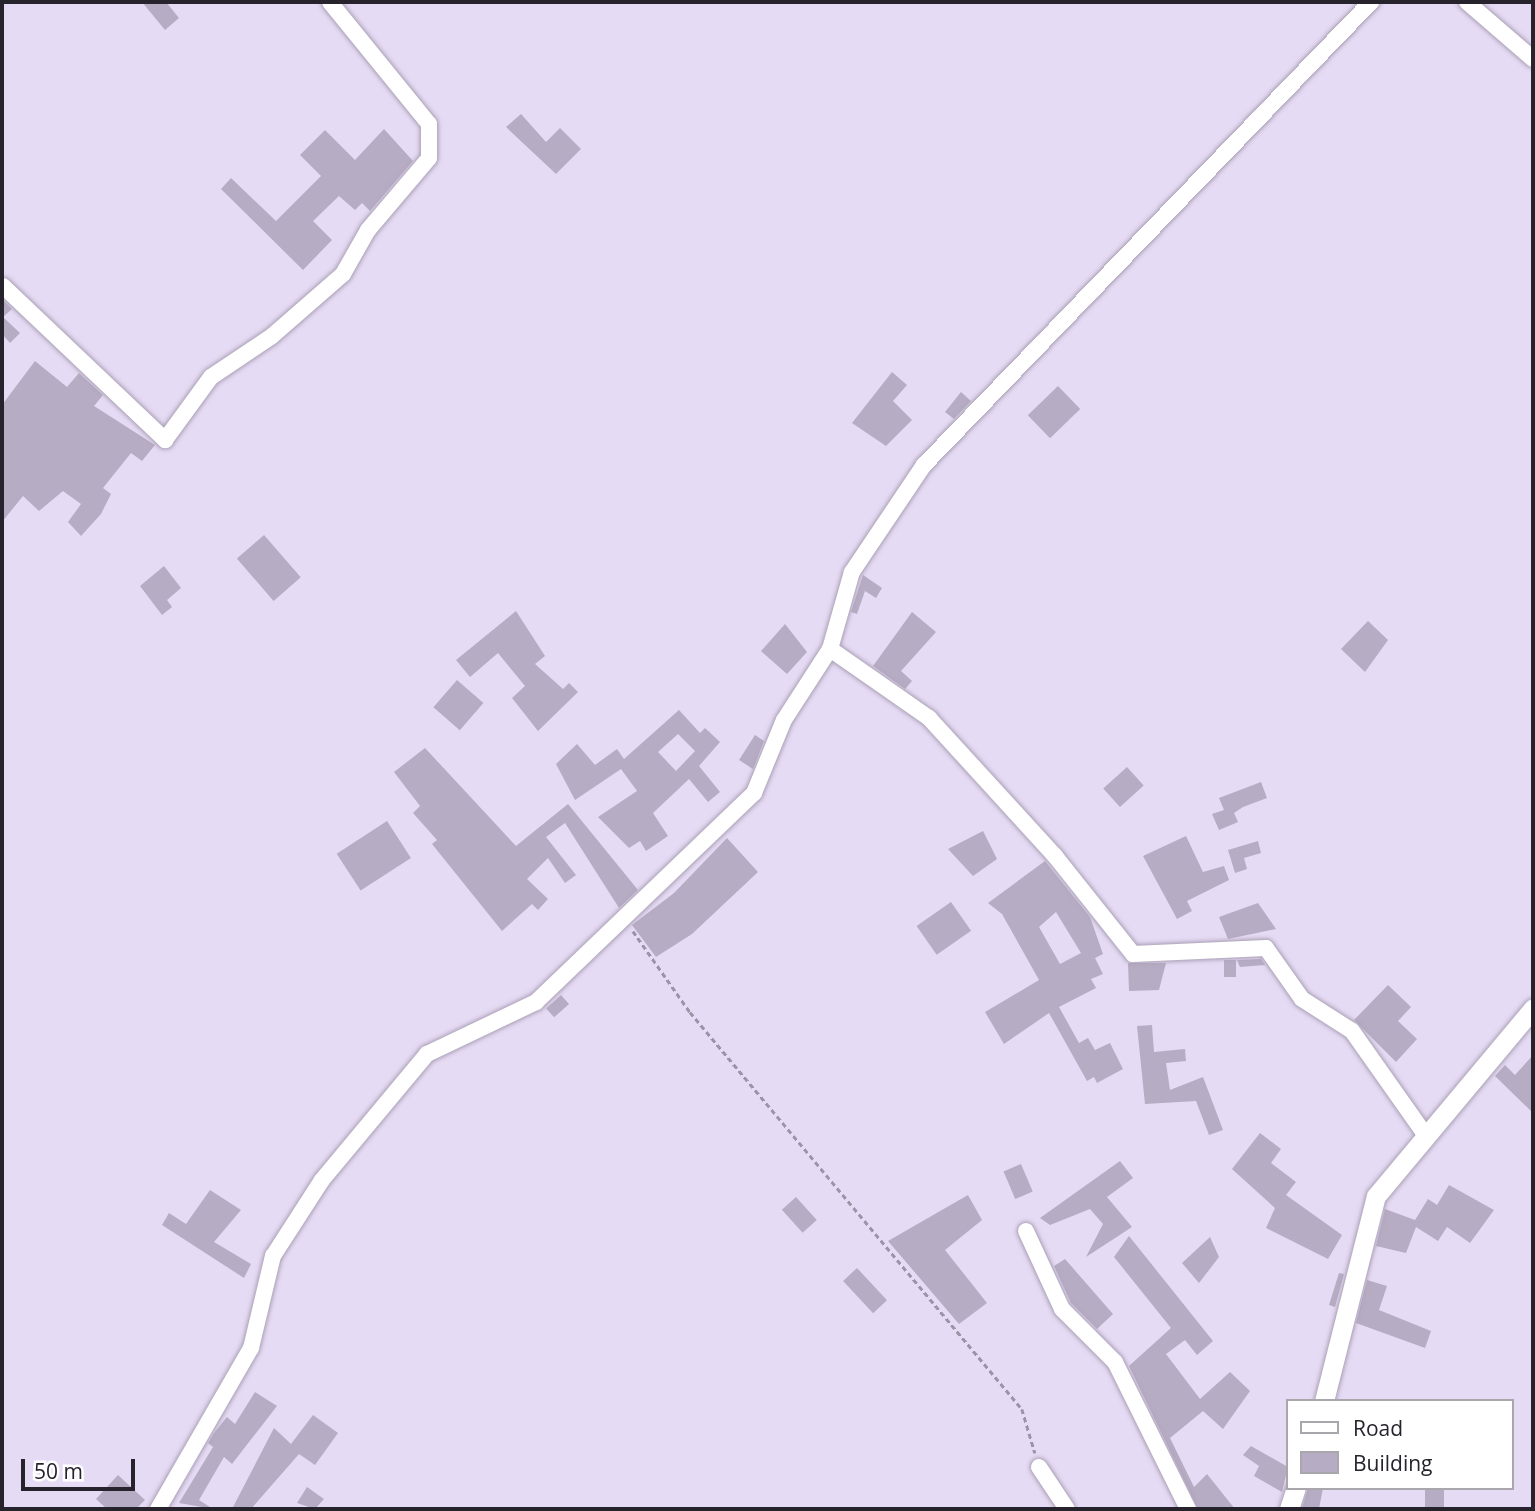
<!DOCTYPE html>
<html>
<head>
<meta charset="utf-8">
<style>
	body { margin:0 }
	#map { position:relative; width:1535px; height:1511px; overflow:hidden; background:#e6dbf4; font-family:"Open Sans",sans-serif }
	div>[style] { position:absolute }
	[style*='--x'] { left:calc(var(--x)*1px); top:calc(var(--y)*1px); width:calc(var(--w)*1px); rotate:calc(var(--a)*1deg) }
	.building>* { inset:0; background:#b6acc3; transform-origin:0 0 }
	.path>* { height:2.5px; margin-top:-1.25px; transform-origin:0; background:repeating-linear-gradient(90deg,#9b93a6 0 5px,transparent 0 8.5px) }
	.roads { filter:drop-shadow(0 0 2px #aaa0b6) drop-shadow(0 0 2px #aaa0b6) }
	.minor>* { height:16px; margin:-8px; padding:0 8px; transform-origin:8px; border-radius:8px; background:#fff }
	.tertiary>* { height:19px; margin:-9.5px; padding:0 9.5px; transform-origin:9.5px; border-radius:9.5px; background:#fff }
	span { translate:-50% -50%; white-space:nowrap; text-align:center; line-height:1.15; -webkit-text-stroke:7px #fff; paint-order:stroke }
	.frame { position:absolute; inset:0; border:4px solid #27232c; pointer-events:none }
	.legend { position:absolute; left:1286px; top:1399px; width:228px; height:91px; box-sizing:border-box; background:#fff; border:2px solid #a9a7ab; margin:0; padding:9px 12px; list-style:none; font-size:21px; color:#27232c }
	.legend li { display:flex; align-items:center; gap:14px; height:35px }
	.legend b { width:35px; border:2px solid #a9a7ab }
	.scale { position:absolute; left:21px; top:1459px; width:114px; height:32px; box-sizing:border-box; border:4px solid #27232c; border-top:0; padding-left:9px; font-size:21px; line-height:24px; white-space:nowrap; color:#27232c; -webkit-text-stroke:5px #fff; paint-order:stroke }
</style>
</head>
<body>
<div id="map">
	<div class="building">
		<div style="clip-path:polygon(142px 2px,166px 2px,179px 18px,165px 30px)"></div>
		<div style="clip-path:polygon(521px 114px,546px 142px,560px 128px,581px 149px,556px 174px,506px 127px)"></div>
		<div style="clip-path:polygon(384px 129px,413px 161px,370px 211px,362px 203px,355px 210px,339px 196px,313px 221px,332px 240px,303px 270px,221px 189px,231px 178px,276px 221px,321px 176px,300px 155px,325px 130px,355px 160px)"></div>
		<div style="clip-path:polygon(2px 299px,12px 309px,3px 317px,20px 333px,10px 343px,2px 334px)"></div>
		<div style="clip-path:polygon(35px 361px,67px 387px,79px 373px,103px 395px,94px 406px,155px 445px,142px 461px,131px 453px,103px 488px,111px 494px,101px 514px,81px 536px,68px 522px,81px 504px,63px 491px,39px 511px,23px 496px,2px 522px,2px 405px)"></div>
		<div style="clip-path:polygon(892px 372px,907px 385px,893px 401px,912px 420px,886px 446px,852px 423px)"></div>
		<div style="left:1058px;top:386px;width:32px;height:42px;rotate:46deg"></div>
		<div style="clip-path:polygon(961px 392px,971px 401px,954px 419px,945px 412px)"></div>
		<div style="left:264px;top:535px;width:56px;height:36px;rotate:49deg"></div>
		<div style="clip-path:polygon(164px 566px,181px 588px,167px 600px,172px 607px,162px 615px,140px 586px)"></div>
		<div style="clip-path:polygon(863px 575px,882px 588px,876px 598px,865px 591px,857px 614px,851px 612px)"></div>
		<div style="clip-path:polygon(516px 611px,545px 656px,535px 664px,563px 689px,569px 683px,578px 692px,538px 731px,512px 698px,525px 686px,498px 653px,470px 677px,456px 660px)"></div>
		<div style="clip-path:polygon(912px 612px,936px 632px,901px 671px,912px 681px,905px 689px,873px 666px)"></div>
		<div style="clip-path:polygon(1368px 621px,1388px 640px,1365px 672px,1341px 649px)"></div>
		<div style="clip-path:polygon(785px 624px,807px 652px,787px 674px,761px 651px)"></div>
		<div style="left:457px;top:680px;width:35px;height:36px;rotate:41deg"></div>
		<div style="clip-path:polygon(evenodd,679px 710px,700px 733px,705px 728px,720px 742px,699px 766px,720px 792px,708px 802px,689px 779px,653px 813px,668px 836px,646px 851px,640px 841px,629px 848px,598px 817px,637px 791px,621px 769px,575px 800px,556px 764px,577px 744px,595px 765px,617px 749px,624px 759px,679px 710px,678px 734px,695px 751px,676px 771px,658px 752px,678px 734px)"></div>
		<div style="clip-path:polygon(755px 735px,764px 741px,753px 769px,739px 760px)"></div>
		<div style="clip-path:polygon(425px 748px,516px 846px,568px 804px,638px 890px,619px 908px,565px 823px,546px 837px,576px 875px,565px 883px,548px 858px,527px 879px,548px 899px,538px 910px,532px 904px,502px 931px,432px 844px,437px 840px,413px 813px,420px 806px,394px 772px)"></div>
		<div style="left:1127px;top:767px;width:25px;height:32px;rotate:48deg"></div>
		<div style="clip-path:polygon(1261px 782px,1267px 798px,1243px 807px,1234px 813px,1238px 822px,1219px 830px,1212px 814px,1224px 810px,1219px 798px)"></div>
		<div style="left:387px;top:821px;width:44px;height:60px;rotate:57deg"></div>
		<div style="clip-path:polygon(983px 831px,997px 859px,973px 876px,948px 849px)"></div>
		<div style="clip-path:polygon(1186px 836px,1203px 872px,1224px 866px,1229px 880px,1187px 901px,1192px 911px,1177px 919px,1143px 856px)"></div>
		<div style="clip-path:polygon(727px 838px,758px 872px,692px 934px,656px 957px,632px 925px,674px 893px)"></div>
		<div style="clip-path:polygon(1258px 841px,1261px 853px,1244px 858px,1247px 869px,1235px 873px,1228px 850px)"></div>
		<div style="clip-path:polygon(evenodd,1045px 861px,1090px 917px,1103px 954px,1095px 958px,1103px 974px,1091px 979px,1096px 988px,1059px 1007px,1079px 1043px,1088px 1038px,1095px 1050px,1110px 1043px,1123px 1069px,1097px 1083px,1094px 1077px,1087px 1081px,1049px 1013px,1004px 1044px,985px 1012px,1039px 980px,1002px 914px,988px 903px,1045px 861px,1056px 912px,1081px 953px,1060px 964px,1039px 927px,1056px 912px)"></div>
		<div style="left:951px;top:902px;width:35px;height:42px;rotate:55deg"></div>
		<div style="clip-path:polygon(1258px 903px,1276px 929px,1228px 939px,1219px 917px)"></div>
		<div style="clip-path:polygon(1261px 959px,1265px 965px,1240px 967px,1237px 960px)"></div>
		<div style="left:1224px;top:960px;width:12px;height:17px"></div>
		<div style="clip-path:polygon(1128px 963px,1166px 963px,1159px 990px,1129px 991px)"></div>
		<div style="clip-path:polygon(1388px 985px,1411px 1007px,1398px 1021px,1417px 1039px,1396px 1062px,1354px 1020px)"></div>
		<div style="left:561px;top:995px;width:12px;height:20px;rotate:48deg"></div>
		<div style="clip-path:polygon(1152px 1025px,1154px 1052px,1185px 1049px,1186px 1061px,1166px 1063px,1170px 1090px,1203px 1077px,1223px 1130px,1209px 1135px,1196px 1101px,1145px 1104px,1137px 1026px)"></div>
		<div style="clip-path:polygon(1533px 1055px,1533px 1113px,1495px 1076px,1505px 1065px,1515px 1075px)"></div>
		<div style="clip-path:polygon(1260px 1133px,1281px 1149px,1271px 1163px,1296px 1182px,1286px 1195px,1342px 1235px,1328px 1259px,1266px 1228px,1275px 1208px,1232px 1169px)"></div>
		<div style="clip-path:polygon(1120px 1161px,1133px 1178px,1107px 1197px,1132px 1227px,1086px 1257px,1103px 1224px,1090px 1209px,1050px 1225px,1040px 1218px)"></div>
		<div style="left:1021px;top:1164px;width:30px;height:19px;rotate:67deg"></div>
		<div style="clip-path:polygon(1449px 1185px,1494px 1210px,1470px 1243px,1447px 1227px,1438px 1241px,1416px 1227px,1406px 1253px,1376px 1246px,1385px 1209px,1415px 1220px,1428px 1199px,1437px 1205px)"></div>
		<div style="clip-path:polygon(210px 1190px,241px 1210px,214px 1242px,251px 1264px,244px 1278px,162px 1225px,169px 1213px,186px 1224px)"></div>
		<div style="clip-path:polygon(968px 1195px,982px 1220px,945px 1250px,987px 1303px,959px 1324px,888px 1241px)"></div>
		<div style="left:796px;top:1197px;width:31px;height:19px;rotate:48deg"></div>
		<div style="clip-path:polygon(1129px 1236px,1213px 1341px,1197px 1355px,1185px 1340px,1166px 1354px,1200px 1399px,1230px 1372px,1250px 1391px,1223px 1429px,1203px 1411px,1170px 1438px,1194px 1487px,1207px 1474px,1235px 1509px,1198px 1509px,1129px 1366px,1171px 1328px,1114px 1257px)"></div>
		<div style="clip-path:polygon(1210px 1237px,1219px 1257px,1199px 1283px,1182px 1263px)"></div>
		<div style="clip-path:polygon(1065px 1259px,1113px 1314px,1097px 1329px,1071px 1303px,1054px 1266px)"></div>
		<div style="left:857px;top:1268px;width:44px;height:19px;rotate:47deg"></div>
		<div style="clip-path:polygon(1339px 1273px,1344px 1274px,1335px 1307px,1329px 1305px)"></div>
		<div style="clip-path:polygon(1367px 1280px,1387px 1286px,1379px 1310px,1431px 1331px,1425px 1348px,1356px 1323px)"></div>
		<div style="clip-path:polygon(255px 1392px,277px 1406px,232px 1464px,224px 1457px,199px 1500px,213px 1509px,179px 1503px,213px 1447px,208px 1443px,214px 1433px,227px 1417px,235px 1424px)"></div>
		<div style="clip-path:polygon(313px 1415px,338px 1433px,315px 1465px,299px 1454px,251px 1509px,232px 1509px,274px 1428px,291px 1444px)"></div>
		<div style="clip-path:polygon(1251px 1446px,1288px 1467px,1282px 1492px,1254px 1476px,1259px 1466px,1243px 1455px)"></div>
		<div style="clip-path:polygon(118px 1475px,145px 1500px,136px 1509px,107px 1509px,96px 1499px)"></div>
		<div style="clip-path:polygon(307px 1487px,324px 1499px,315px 1509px,297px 1503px)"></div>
		<div style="clip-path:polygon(1308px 1488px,1323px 1488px,1319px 1509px,1302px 1509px)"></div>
		<div style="left:1425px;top:1488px;width:19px;height:21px"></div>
	</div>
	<div class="path">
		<div style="--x:633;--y:931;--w:99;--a:54.9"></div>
		<div style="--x:690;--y:1012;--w:518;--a:50.1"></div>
		<div style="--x:1022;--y:1409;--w:46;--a:73.5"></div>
	</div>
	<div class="roads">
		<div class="minor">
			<div style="--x:1467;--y:2;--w:87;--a:40.8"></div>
			<div style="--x:3;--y:286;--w:224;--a:43.5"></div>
			<div style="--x:165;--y:440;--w:78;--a:-53.9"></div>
			<div style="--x:211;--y:377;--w:73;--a:-33.9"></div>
			<div style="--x:272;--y:336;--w:94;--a:-41.1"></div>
			<div style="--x:343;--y:274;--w:51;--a:-60.4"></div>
			<div style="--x:368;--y:230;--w:94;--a:-49.7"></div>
			<div style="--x:429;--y:158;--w:34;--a:-90"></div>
			<div style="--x:429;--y:124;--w:157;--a:-129.1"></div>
			<div style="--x:830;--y:649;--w:121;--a:34.9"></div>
			<div style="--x:929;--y:718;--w:187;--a:47.6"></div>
			<div style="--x:1055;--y:856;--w:125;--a:51.5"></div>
			<div style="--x:1133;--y:954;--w:133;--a:-2.6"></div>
			<div style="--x:1266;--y:948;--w:62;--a:54.8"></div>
			<div style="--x:1302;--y:999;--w:59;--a:32.6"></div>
			<div style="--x:1352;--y:1031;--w:125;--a:54.8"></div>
			<div style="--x:1026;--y:1231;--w:86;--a:65.2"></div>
			<div style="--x:1062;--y:1309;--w:75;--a:45"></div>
			<div style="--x:1115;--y:1362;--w:164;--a:63.6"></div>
			<div style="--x:1039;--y:1467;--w:50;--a:56.3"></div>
			<div style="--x:158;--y:1509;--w:186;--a:-60"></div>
			<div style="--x:251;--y:1348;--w:95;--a:-76.6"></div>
			<div style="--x:273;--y:1256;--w:90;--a:-57.2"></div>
			<div style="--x:322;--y:1180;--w:164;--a:-50.2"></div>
			<div style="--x:427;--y:1054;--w:121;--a:-25.5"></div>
			<div style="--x:536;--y:1002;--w:302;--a:-43.8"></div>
			<div style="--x:754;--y:793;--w:79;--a:-67.7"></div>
			<div style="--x:784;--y:720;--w:85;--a:-57.1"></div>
			<div style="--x:830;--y:649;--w:80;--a:-74.1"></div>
			<div style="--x:852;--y:572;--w:129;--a:-56.1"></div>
			<div style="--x:924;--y:465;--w:644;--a:-46.01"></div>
		</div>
		<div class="tertiary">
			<div style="--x:1324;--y:1401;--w:211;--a:-75.8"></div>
			<div style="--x:1376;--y:1196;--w:245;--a:-50.1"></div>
			<div style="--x:1289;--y:1509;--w:22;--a:-72"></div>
		</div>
	</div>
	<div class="frame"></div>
	<ul class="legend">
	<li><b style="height:9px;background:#fff"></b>Road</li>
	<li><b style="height:19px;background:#b6acc3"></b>Building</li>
	</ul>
	<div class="scale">50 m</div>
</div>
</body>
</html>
